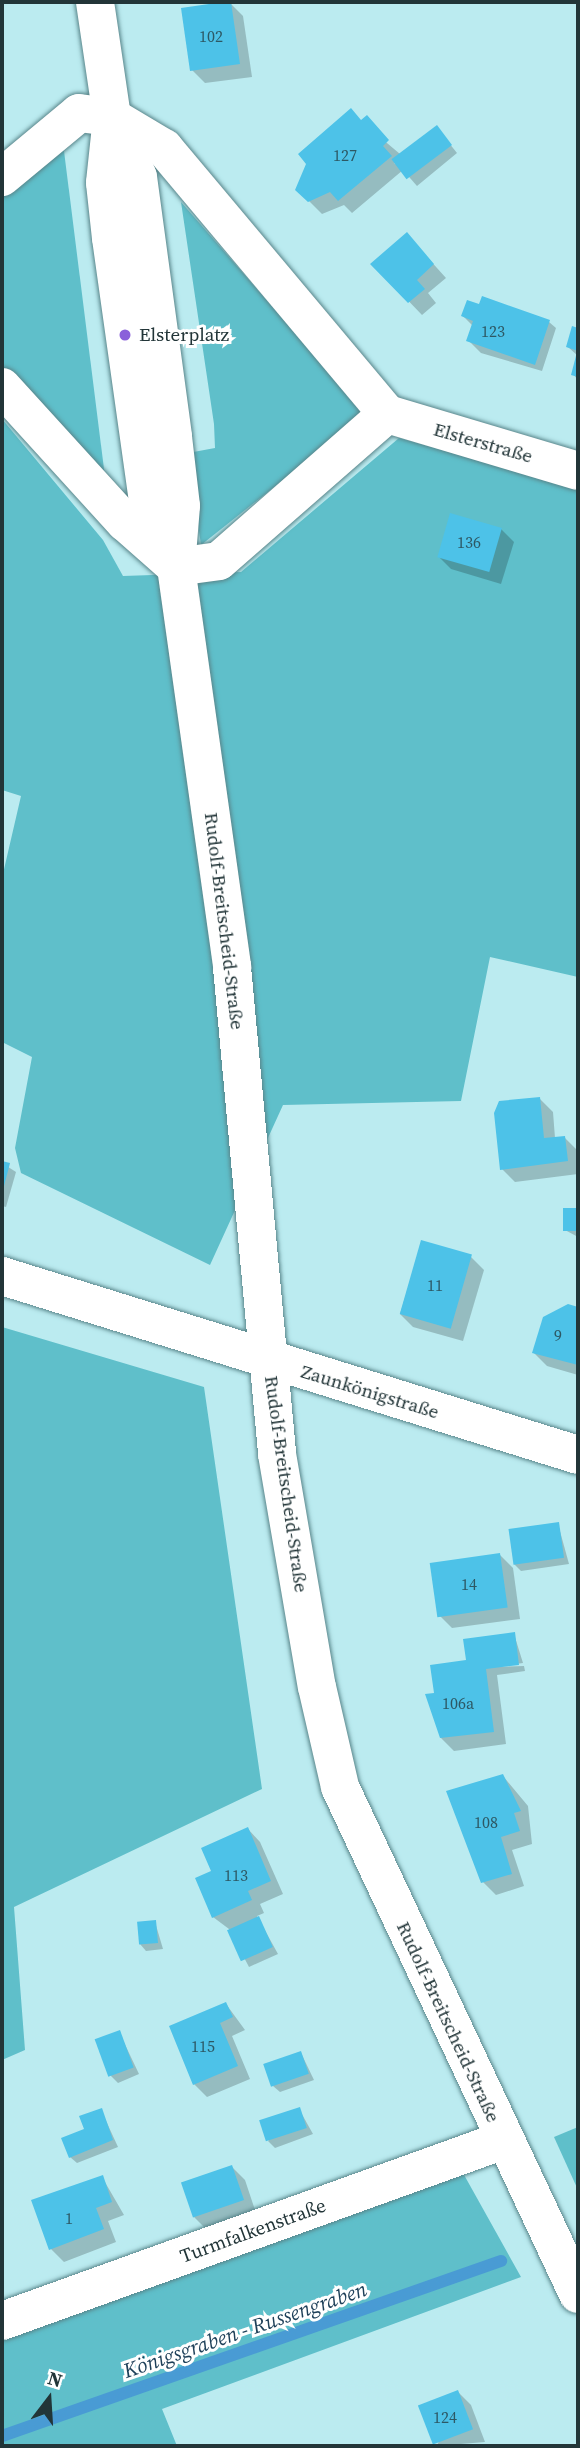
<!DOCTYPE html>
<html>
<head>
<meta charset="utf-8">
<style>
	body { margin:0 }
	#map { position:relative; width:580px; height:2448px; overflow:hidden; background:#bbebf0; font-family:"Source Serif 4",serif }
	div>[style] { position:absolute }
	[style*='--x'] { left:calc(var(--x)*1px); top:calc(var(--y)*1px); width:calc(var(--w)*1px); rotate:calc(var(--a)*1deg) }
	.green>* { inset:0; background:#5fbfca }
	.shadow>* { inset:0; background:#0003 }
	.stream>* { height:12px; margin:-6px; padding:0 6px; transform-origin:6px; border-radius:6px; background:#499bd4 }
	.building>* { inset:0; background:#4dc2e8; transform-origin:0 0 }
	.roads { filter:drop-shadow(0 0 2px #58858a) drop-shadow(0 0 2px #58858a) }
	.minor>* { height:38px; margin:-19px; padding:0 19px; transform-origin:19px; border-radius:19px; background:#fff }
	.dots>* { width:19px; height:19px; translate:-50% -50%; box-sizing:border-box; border:4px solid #fff; border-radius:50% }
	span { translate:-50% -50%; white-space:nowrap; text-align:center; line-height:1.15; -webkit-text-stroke:6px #fff; paint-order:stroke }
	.number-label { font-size:16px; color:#2d5864 }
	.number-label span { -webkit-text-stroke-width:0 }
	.poi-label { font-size:19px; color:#223538 }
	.left { translate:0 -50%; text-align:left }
	.street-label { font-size:19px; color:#223538 }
	.water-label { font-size:21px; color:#1d3f58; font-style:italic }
	.frame { position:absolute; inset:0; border:4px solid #223538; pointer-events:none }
	.north { position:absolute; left:14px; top:2364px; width:70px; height:70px; -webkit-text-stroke:5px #fff; paint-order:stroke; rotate:17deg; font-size:19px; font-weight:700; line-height:28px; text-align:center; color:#223538 }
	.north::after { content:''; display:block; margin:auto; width:24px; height:32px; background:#223538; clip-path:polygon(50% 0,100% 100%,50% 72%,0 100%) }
</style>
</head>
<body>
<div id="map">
	<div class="green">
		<div style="clip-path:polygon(63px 143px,106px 485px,2px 372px,2px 193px)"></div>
		<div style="clip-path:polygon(181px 202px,366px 414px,201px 545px,188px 453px,215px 448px,214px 424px)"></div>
		<div style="clip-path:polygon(2px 419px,103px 540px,123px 576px,241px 572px,399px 438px,578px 488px,578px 977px,490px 957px,461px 1101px,283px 1105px,210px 1265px,21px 1173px,15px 1148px,32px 1057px,2px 1042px,2px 878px,21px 796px,2px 790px)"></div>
		<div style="clip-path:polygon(2px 1327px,204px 1387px,262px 1789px,14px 1907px,25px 2050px,2px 2060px)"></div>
		<div style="clip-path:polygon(578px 2127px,578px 2190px,554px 2137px)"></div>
		<div style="clip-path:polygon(463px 2173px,521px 2277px,162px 2409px,177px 2446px,2px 2446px,2px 2335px)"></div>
	</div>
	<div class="shadow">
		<div style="clip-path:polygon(230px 3px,243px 16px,252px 77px,205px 83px,192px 70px)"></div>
		<div style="clip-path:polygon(362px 122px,400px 154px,394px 164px,437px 128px,457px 153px,417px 186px,403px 170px,352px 213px,344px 205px,322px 214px,297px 189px)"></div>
		<div style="clip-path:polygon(419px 248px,446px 278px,428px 293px,436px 303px,422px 315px,373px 264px)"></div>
		<div style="clip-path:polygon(463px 316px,549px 322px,556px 328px,542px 371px,481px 353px,468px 340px,473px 326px)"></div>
		<div style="clip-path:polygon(573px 328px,578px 329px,578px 380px,573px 374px,578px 356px,568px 347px)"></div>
		<div style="clip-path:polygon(501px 529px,514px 542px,501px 584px,451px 569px,438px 556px)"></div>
		<div style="clip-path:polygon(540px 1099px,553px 1112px,555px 1138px,565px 1138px,578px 1151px,578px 1174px,515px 1182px,502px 1169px)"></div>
		<div style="clip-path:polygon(2px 1163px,16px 1172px,6px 1207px,2px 1206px)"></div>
		<div style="clip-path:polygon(564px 1210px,578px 1210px,578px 1237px,565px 1230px)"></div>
		<div style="clip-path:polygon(422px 1242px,471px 1257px,484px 1270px,463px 1341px,413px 1327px,400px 1314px)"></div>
		<div style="clip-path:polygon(569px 1306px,578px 1309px,578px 1375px,547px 1366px,534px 1353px)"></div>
		<div style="clip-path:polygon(558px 1524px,569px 1564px,521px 1571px,514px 1564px)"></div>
		<div style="clip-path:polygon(500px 1555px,513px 1568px,520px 1619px,452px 1628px,439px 1615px)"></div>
		<div style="clip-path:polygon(514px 1634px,523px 1663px,491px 1667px,524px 1666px,525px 1671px,497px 1675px,506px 1744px,454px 1751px,441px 1738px,436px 1694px)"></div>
		<div style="clip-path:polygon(503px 1776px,528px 1806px,532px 1844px,512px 1850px,524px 1886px,496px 1895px,483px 1882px)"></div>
		<div style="clip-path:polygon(248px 1829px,260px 1842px,283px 1894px,260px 1904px,264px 1913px,257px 1916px,278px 1954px,249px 1967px,229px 1929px,213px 1917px,213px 1872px)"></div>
		<div style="clip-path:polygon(155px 1922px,163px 1949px,146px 1951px,140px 1944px)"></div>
		<div style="clip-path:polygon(226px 2004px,245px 2030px,232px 2036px,250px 2079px,207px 2097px,194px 2084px)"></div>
		<div style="clip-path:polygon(119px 2032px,139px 2074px,118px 2083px,111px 2076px)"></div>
		<div style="clip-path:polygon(301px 2053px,314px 2080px,280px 2092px,273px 2086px)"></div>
		<div style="clip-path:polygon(299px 2109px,313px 2134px,275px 2148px,268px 2141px)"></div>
		<div style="clip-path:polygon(101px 2110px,118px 2147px,77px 2163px,70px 2157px)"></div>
		<div style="clip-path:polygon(232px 2167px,245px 2180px,256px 2213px,207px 2230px,194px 2217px)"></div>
		<div style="clip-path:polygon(102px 2177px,124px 2215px,108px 2221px,116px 2242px,64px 2262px,51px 2249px)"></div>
		<div style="clip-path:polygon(458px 2392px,471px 2405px,485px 2442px,437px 2446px)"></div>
	</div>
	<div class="stream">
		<div style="--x:2;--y:2436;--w:529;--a:-19.33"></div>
	</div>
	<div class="building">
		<div style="clip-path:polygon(223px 2px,231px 2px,240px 64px,190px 71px,181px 8px)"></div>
		<div style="clip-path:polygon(351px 108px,361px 120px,367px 115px,389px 140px,383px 146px,392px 156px,338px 201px,330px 192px,308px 202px,295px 190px,306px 164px,298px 154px)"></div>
		<div style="left:437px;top:125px;width:25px;height:57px;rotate:53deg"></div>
		<div style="clip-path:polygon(407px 232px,434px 264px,417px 280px,425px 289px,408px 303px,370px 264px)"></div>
		<div style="clip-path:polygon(482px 296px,550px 320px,535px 365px,466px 341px,473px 321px,461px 316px,467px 300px,479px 304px)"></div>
		<div style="clip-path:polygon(572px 326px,578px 328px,578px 351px,566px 347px)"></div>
		<div style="clip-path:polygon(577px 352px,578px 352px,578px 377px,571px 375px)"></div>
		<div style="left:450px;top:513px;width:54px;height:46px;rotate:16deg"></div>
		<div style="clip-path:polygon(540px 1097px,544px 1138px,565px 1136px,568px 1161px,500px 1170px,494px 1113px,499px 1101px)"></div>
		<div style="clip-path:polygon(2px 1161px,10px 1163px,3px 1190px,2px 1190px)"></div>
		<div style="left:563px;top:1208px;width:15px;height:23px"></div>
		<div style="left:421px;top:1240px;width:53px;height:77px;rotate:16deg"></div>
		<div style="clip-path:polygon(568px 1304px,578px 1307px,578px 1365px,532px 1353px,543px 1317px)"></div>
		<div style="left:559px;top:1522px;width:36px;height:51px;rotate:82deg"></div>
		<div style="left:500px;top:1553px;width:55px;height:71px;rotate:82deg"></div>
		<div style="clip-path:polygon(515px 1632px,519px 1665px,486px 1669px,494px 1732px,440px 1738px,425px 1694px,434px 1693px,430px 1665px,466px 1660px,463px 1639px)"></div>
		<div style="clip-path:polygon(503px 1774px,521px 1811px,514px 1813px,520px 1831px,501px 1837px,512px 1874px,481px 1883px,446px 1791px)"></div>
		<div style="clip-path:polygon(248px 1827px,271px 1881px,248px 1891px,252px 1900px,212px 1918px,195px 1878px,211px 1871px,201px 1848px)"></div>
		<div style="left:259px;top:1916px;width:34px;height:35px;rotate:66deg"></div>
		<div style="left:156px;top:1920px;width:23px;height:19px;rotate:85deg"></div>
		<div style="clip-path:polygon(226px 2002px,233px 2017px,220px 2023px,238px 2066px,193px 2085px,169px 2026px)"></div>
		<div style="left:120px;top:2030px;width:40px;height:27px;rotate:70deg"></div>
		<div style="left:301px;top:2051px;width:24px;height:40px;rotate:71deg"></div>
		<div style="left:300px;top:2107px;width:22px;height:43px;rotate:72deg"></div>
		<div style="clip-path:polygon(102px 2108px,113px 2140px,69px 2158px,61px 2138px,84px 2129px,79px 2116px)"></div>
		<div style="left:232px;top:2165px;width:37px;height:54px;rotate:71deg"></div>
		<div style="clip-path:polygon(103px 2175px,112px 2202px,96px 2208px,104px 2229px,49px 2250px,31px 2200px)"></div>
		<div style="left:458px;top:2390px;width:42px;height:43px;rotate:69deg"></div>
	</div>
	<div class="roads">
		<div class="minor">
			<div style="--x:95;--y:2;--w:116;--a:81.6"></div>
			<div style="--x:112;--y:117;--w:66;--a:96.1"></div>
			<div style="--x:105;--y:183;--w:55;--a:83.8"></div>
			<div style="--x:111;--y:238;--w:273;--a:82"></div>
			<div style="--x:149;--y:508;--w:63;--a:65.5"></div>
			<div style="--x:112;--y:117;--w:65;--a:66.6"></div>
			<div style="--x:138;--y:177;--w:262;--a:82.3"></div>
			<div style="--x:173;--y:437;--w:69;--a:83.4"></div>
			<div style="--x:181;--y:506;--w:61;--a:94.7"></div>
			<div style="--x:176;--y:567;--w:404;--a:82"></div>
			<div style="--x:232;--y:967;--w:489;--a:84.7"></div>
			<div style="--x:277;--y:1454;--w:236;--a:80.3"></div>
			<div style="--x:317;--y:1687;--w:103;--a:77"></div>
			<div style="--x:340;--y:1787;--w:560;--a:64.85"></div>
			<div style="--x:2;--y:177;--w:100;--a:-39.7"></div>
			<div style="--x:79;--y:113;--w:33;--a:7"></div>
			<div style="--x:112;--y:117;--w:61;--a:30.8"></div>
			<div style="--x:164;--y:148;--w:347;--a:50"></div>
			<div style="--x:2;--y:387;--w:183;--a:47.7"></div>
			<div style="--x:125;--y:522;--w:68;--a:41.4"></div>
			<div style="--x:176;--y:567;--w:43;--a:-7.9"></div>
			<div style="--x:219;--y:561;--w:223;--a:-41.2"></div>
			<div style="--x:387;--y:414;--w:199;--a:16.6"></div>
			<div style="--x:2;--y:1276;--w:603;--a:17.26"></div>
			<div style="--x:2;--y:2321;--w:534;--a:-19.83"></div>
		</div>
	</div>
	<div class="dots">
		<div style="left:125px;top:335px;background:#8a60da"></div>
	</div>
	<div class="number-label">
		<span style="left:211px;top:36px">102</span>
		<span style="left:345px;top:155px">127</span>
		<span style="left:493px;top:331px">123</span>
		<span style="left:469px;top:542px">136</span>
		<span style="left:435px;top:1285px">11</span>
		<span style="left:558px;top:1335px">9</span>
		<span style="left:469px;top:1584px">14</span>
		<span style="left:458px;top:1703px">106a</span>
		<span style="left:486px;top:1822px">108</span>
		<span style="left:236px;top:1875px">113</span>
		<span style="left:203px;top:2046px">115</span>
		<span style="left:69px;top:2218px">1</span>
		<span style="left:445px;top:2417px">124</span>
	</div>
	<div class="poi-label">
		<span class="left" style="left:139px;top:335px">Elsterplatz</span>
	</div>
	<div class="street-label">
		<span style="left:483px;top:443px;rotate:16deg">Elsterstraße</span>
		<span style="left:224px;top:921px;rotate:83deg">Rudolf-Breitscheid-Straße</span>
		<span style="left:370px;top:1392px;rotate:17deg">Zaunkönigstraße</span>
		<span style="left:286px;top:1484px;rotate:82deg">Rudolf-Breitscheid-Straße</span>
		<span style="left:448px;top:2022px;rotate:65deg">Rudolf-Breitscheid-Straße</span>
		<span style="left:253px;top:2231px;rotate:-20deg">Turmfalkenstraße</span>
	</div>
	<div class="water-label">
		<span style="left:245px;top:2330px;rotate:-19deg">Königsgraben - Russengraben</span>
	</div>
	<div class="frame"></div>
	<div class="north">N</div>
</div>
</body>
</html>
